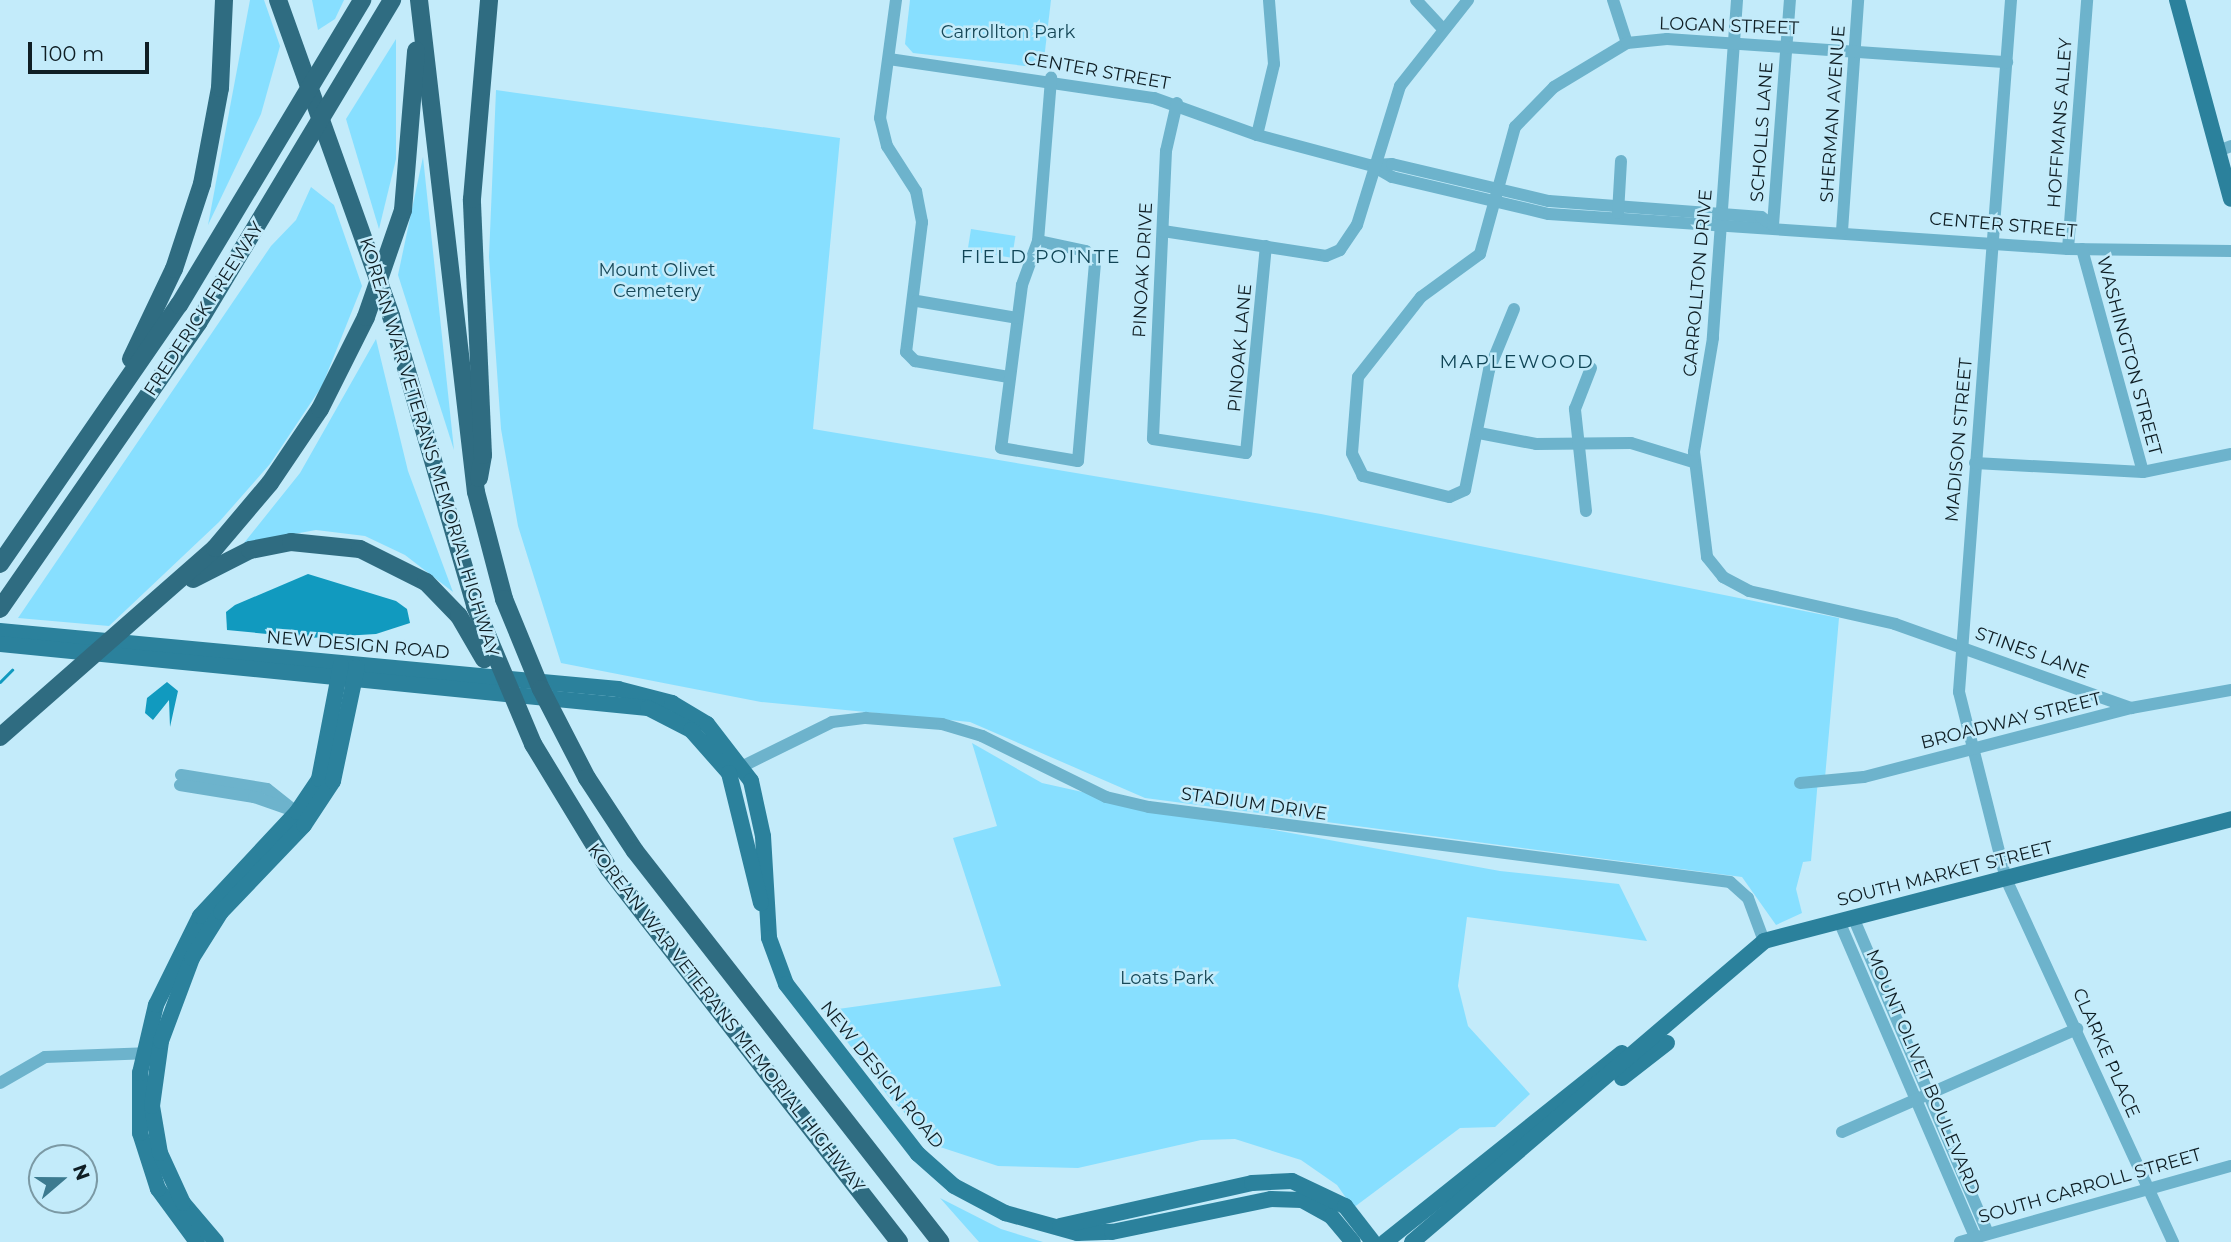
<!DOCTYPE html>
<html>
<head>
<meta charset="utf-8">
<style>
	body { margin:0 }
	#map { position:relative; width:2231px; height:1242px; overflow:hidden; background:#c3ebfa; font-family:Montserrat,sans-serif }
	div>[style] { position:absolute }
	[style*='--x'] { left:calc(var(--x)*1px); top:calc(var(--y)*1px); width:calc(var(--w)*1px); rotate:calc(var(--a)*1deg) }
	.green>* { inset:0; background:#87dfff; transform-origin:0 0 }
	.water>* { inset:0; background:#119abf }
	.stream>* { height:2.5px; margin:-1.25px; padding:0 1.25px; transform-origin:1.25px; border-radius:1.25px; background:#119abf }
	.minor>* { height:12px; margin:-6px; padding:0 6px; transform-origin:6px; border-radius:6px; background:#6db3cc }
	.major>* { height:16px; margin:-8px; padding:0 8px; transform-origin:8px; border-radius:8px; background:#2b819c }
	.highway>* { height:18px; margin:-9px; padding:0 9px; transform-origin:9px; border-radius:9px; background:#2f6c81 }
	span { translate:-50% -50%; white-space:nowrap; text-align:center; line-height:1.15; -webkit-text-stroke:5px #c3ebfa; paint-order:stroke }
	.street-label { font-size:18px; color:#0f1e24 }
	.park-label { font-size:18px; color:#174858 }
	.neighbourhood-label { font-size:19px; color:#104556; letter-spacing:2px }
	.north { position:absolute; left:28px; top:1144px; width:70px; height:70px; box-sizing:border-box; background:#c3ebfa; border:2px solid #7b99a4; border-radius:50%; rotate:70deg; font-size:19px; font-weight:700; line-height:28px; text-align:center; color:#0f1e24 }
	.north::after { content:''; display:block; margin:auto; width:24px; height:32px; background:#3c7a8f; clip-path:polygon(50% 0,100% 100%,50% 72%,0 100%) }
	.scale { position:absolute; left:28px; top:42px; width:121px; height:32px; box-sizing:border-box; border:4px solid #0f1e24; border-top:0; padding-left:9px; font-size:21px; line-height:24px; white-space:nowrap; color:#0f1e24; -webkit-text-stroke:5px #c3ebfa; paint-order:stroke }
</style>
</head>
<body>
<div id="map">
	<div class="green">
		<div style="clip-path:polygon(250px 0,264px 0,280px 46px,261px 114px,208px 225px)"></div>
		<div style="clip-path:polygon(312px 0,344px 0,335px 19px,318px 30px)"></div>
		<div style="clip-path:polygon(910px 0,1051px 0,1043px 68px,913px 53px,905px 44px)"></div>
		<div style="clip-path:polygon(396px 39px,396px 159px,379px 229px,346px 119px)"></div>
		<div style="clip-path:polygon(496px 90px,840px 138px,813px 429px,1321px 514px,1839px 618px,1825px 778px,1818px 779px,1811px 861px,1803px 862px,1796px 889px,1802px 913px,1776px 925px,1742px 877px,1145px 798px,970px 722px,761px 702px,561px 663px,518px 526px,501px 429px,489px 257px)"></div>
		<div style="clip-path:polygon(423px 157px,454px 450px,398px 275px)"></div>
		<div style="clip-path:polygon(311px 187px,334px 205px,362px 286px,322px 386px,270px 464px,219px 522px,109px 626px,18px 618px,271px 246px,296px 220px)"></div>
		<div style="left:971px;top:229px;width:45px;height:22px;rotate:9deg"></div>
		<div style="clip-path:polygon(376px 339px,408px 471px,453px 592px,405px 555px,365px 536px,316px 530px,244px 543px,300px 473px)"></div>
		<div style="clip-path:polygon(972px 743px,1042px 783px,1159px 809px,1500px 871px,1619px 884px,1647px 941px,1467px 917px,1458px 986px,1468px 1026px,1530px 1094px,1495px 1127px,1460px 1128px,1353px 1208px,1337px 1185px,1301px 1160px,1235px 1139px,1201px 1140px,1078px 1168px,998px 1166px,937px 1146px,888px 1096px,824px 1011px,1001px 986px,953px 838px,997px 826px)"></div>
		<div style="clip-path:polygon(940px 1198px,1001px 1229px,1043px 1242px,979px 1242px)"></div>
	</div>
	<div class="water">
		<div style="clip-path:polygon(308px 574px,396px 601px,407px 609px,410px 623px,376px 634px,309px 638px,227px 630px,226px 612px,235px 605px)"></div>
		<div style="clip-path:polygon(167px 682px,178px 691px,170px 727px,169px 700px,153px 720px,145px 713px,147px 698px)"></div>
	</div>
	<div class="stream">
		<div style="--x:0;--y:682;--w:17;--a:-45"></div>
	</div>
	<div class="minor">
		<div style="--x:896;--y:0;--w:119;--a:97.7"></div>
		<div style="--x:880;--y:118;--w:29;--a:76"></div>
		<div style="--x:887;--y:146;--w:54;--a:57.2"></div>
		<div style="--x:916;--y:191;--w:32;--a:79"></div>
		<div style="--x:922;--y:222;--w:131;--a:97"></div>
		<div style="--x:906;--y:352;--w:13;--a:45"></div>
		<div style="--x:915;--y:361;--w:95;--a:9.7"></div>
		<div style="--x:1416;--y:0;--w:40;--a:47"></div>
		<div style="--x:1613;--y:0;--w:45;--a:72"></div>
		<div style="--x:1737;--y:0;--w:339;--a:94.1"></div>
		<div style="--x:1713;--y:338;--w:116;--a:99.5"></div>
		<div style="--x:1694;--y:452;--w:106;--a:82.9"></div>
		<div style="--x:1707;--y:557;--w:26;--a:51"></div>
		<div style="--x:1723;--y:577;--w:30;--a:28"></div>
		<div style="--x:1749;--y:591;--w:150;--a:12.7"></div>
		<div style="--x:1895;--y:624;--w:251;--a:19.6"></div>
		<div style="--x:2011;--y:0;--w:694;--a:94.3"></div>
		<div style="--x:1959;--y:692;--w:193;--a:75.9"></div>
		<div style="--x:2006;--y:879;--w:400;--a:65.3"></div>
		<div style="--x:889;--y:59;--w:268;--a:8.4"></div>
		<div style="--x:1154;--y:98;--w:109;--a:19.8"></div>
		<div style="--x:1257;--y:135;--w:120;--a:15"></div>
		<div style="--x:1373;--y:166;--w:22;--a:30"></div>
		<div style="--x:1392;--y:177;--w:161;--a:13.3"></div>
		<div style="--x:1549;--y:214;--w:520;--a:3.86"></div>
		<div style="--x:2068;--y:249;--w:163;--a:0.7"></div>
		<div style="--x:1177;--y:103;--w:49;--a:102.9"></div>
		<div style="--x:1166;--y:151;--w:288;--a:92.6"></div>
		<div style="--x:1153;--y:439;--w:94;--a:8.6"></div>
		<div style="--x:1246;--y:453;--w:208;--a:-84.5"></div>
		<div style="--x:1257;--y:135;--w:73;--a:-76.5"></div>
		<div style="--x:1274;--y:64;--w:64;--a:-94.5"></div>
		<div style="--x:2218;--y:151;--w:14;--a:-21"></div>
		<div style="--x:1373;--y:165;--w:19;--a:-3"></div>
		<div style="--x:1392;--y:164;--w:161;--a:13.3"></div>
		<div style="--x:1549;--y:201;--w:213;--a:4.3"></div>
		<div style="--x:1761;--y:217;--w:14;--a:34"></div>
		<div style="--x:1618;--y:213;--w:52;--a:-86.7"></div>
		<div style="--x:1773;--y:225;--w:226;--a:-85.7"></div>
		<div style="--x:1163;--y:231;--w:165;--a:8.7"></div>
		<div style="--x:1326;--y:256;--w:15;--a:-23"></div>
		<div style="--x:1340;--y:250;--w:30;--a:-56"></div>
		<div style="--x:1357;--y:225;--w:145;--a:-72.8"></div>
		<div style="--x:1400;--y:86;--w:110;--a:-51.7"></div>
		<div style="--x:1842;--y:231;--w:232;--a:-86"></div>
		<div style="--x:1038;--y:241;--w:47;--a:110"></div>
		<div style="--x:1022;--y:285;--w:164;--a:97.3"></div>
		<div style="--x:1001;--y:448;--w:78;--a:9.6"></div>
		<div style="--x:1078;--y:461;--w:200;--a:-85.1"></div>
		<div style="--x:1095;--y:262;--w:14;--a:-129"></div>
		<div style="--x:1086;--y:251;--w:49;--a:-168.2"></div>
		<div style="--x:1038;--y:241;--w:164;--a:-85.4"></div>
		<div style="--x:2068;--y:249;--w:250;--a:-85.6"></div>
		<div style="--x:2082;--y:249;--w:231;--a:74.7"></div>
		<div style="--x:917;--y:301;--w:101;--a:9.6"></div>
		<div style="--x:1514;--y:309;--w:66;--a:112.3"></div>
		<div style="--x:1489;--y:370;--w:122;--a:101.3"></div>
		<div style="--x:1465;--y:490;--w:17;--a:156"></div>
		<div style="--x:1449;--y:497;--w:89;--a:-166.3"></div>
		<div style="--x:1363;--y:476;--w:25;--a:-116"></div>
		<div style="--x:1352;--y:453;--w:76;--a:-85.5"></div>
		<div style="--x:1358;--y:377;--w:102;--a:-51.8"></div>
		<div style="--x:1421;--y:297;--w:73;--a:-36.1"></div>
		<div style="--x:1480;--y:254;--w:132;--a:-74.6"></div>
		<div style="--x:1515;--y:127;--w:56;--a:-45.7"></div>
		<div style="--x:1554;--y:87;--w:85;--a:-31.1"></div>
		<div style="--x:1627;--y:43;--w:40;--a:-5.7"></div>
		<div style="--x:1667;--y:39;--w:341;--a:3.9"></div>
		<div style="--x:1479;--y:433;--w:58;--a:10.9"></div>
		<div style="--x:1536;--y:444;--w:95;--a:-0.6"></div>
		<div style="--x:1631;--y:443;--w:65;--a:17"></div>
		<div style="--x:1975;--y:463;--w:168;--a:3.1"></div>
		<div style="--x:2143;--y:472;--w:90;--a:-11.6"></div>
		<div style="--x:1586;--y:511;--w:103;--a:-96.2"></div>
		<div style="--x:1575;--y:409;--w:44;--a:-68.7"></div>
		<div style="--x:733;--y:771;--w:110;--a:-26.3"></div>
		<div style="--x:832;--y:722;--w:34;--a:-7"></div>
		<div style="--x:866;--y:718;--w:76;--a:4.5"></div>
		<div style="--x:942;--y:724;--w:42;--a:16.7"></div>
		<div style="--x:982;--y:736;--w:138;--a:26.2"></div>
		<div style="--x:1106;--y:797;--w:44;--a:13.1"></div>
		<div style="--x:1149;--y:807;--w:586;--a:7.36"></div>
		<div style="--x:1730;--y:882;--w:24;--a:42"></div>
		<div style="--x:1748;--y:898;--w:46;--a:69.6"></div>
		<div style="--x:181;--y:775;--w:87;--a:9.2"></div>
		<div style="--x:267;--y:789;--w:43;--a:38.5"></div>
		<div style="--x:1800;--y:783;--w:64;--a:-5.4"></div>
		<div style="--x:1864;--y:777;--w:276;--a:-14.5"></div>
		<div style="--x:2131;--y:708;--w:102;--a:-10.2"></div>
		<div style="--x:180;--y:785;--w:75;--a:9.2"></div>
		<div style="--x:254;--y:797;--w:46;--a:19.2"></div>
		<div style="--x:1853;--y:917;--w:344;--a:66.9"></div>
		<div style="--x:1839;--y:921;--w:344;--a:66.7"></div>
		<div style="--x:0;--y:1083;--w:52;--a:-30"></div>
		<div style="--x:45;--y:1057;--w:106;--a:-2.2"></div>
		<div style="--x:1842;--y:1132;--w:257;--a:-23.7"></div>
		<div style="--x:1960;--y:1242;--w:281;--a:-15.7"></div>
	</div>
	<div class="major">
		<div style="--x:2177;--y:0;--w:206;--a:74.8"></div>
		<div style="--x:0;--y:631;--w:621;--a:5.36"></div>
		<div style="--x:618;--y:689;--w:56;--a:14.5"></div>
		<div style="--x:672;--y:703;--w:41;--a:31"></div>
		<div style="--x:707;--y:724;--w:72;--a:52.3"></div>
		<div style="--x:751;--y:781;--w:56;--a:77.7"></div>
		<div style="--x:763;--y:836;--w:102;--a:86.6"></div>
		<div style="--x:769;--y:938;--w:49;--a:69.7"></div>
		<div style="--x:786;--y:984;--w:215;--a:52.2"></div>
		<div style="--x:918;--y:1154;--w:48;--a:41.6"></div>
		<div style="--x:954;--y:1186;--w:58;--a:27.9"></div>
		<div style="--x:1005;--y:1213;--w:75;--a:15.5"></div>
		<div style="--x:1077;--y:1233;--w:35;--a:-2"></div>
		<div style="--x:1112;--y:1232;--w:162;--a:-11.7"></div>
		<div style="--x:1271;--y:1199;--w:31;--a:2"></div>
		<div style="--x:1302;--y:1200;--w:33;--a:29"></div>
		<div style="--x:1331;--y:1216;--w:34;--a:50"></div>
		<div style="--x:0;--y:644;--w:651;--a:5.64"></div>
		<div style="--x:648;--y:708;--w:48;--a:27.1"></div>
		<div style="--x:691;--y:730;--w:57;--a:48.5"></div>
		<div style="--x:729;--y:773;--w:134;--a:76.2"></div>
		<div style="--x:1622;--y:1078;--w:57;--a:-37.9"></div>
		<div style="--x:1060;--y:1226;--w:197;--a:-12.6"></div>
		<div style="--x:1252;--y:1183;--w:40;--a:-2.9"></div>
		<div style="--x:1292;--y:1181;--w:59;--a:25.3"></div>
		<div style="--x:1345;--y:1206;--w:46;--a:52.1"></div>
		<div style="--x:197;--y:1242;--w:66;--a:-126.3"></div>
		<div style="--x:158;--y:1189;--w:59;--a:-107.8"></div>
		<div style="--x:140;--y:1133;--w:60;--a:-90"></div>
		<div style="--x:140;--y:1073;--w:70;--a:-76.8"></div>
		<div style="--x:156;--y:1005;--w:99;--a:-63.7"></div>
		<div style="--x:200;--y:916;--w:142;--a:-47"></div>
		<div style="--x:297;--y:812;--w:40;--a:-56"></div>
		<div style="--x:319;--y:779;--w:116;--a:-79.1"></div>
		<div style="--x:216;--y:1242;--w:51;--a:-130.2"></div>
		<div style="--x:183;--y:1203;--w:55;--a:-114.7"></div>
		<div style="--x:160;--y:1153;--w:48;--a:-99.7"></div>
		<div style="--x:152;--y:1106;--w:66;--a:-82.1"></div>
		<div style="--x:161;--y:1041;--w:89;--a:-69.5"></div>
		<div style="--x:192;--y:958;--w:54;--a:-57.8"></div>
		<div style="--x:221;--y:912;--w:120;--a:-46.3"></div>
		<div style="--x:304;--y:825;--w:53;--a:-56.6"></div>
		<div style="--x:333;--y:781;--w:116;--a:-78.1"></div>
		<div style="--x:1385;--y:1242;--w:303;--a:-38.6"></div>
		<div style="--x:1412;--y:1242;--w:463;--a:-40.5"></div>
		<div style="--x:1764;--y:941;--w:483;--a:-14.6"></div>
	</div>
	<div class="highway">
		<div style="--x:278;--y:0;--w:336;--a:70.3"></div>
		<div style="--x:391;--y:316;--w:302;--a:73.8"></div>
		<div style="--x:475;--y:606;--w:150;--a:67.2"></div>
		<div style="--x:533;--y:744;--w:146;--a:58.7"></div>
		<div style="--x:609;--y:869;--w:472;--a:52.1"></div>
		<div style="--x:419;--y:0;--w:495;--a:83.4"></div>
		<div style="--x:476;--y:492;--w:111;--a:75.3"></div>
		<div style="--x:504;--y:599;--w:97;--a:67.7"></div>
		<div style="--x:541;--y:689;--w:100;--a:62.7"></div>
		<div style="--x:587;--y:778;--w:87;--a:56.7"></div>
		<div style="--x:635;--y:851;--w:496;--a:52"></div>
		<div style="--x:131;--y:359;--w:100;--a:-64.5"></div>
		<div style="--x:174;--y:269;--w:89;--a:-71.8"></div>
		<div style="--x:202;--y:184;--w:98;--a:-79.4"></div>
		<div style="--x:220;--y:88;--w:88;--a:-87.4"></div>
		<div style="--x:479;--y:478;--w:23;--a:-80"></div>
		<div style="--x:483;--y:455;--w:256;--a:-92.5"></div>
		<div style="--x:472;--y:199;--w:200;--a:-85.1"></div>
		<div style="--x:0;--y:564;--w:315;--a:-55.4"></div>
		<div style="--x:179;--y:305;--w:356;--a:-59"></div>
		<div style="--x:193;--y:579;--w:64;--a:-27"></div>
		<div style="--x:250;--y:550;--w:42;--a:-11"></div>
		<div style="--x:291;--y:542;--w:69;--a:5.8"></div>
		<div style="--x:360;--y:549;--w:74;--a:26.6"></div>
		<div style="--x:426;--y:582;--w:47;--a:45.9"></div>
		<div style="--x:459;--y:616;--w:50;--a:59.8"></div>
		<div style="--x:0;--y:609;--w:348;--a:-55.3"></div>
		<div style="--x:198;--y:323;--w:377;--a:-59"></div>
		<div style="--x:0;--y:737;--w:286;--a:-41.3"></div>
		<div style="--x:215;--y:548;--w:85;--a:-49.8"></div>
		<div style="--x:270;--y:483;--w:89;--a:-56"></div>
		<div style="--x:320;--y:409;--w:103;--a:-63.4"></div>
		<div style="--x:366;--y:317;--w:113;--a:-70.9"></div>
		<div style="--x:403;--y:210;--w:160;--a:-85.3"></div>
	</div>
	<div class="street-label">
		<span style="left:1729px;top:26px;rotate:2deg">LOGAN STREET</span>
		<span style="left:1097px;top:71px;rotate:10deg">CENTER STREET</span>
		<span style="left:1833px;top:114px;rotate:-86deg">SHERMAN AVENUE</span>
		<span style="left:2060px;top:123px;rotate:-86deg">HOFFMANS ALLEY</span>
		<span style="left:1762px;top:132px;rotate:-86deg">SCHOLLS LANE</span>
		<span style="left:2003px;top:225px;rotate:5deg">CENTER STREET</span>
		<span style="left:1143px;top:270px;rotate:-87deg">PINOAK DRIVE</span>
		<span style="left:1698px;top:283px;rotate:-85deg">CARROLLTON DRIVE</span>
		<span style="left:204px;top:309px;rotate:-57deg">FREDERICK FREEWAY</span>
		<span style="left:1240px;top:348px;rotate:-85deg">PINOAK LANE</span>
		<span style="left:2129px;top:356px;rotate:75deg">WASHINGTON STREET</span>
		<span style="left:1959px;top:440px;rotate:-85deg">MADISON STREET</span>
		<span style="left:429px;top:447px;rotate:73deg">KOREAN WAR VETERANS MEMORIAL HIGHWAY</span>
		<span style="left:358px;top:645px;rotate:5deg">NEW DESIGN ROAD</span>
		<span style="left:2032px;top:653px;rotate:20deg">STINES LANE</span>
		<span style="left:2011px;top:721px;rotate:-14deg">BROADWAY STREET</span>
		<span style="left:1254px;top:804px;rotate:8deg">STADIUM DRIVE</span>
		<span style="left:1945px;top:874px;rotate:-14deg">SOUTH MARKET STREET</span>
		<span style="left:726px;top:1018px;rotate:52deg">KOREAN WAR VETERANS MEMORIAL HIGHWAY</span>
		<span style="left:2106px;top:1053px;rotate:66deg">CLARKE PLACE</span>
		<span style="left:1923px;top:1072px;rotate:67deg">MOUNT OLIVET BOULEVARD</span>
		<span style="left:882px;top:1075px;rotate:51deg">NEW DESIGN ROAD</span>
		<span style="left:2090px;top:1186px;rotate:-16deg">SOUTH CARROLL STREET</span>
	</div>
	<div class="park-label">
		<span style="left:1008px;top:32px">Carrollton Park</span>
		<span style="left:657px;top:281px">Mount Olivet<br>Cemetery</span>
		<span style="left:1167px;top:978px">Loats Park</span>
	</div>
	<div class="neighbourhood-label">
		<span style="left:1041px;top:257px">FIELD POINTE</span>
		<span style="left:1517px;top:362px">MAPLEWOOD</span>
	</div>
	<div class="north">N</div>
	<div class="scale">100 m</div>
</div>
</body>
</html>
